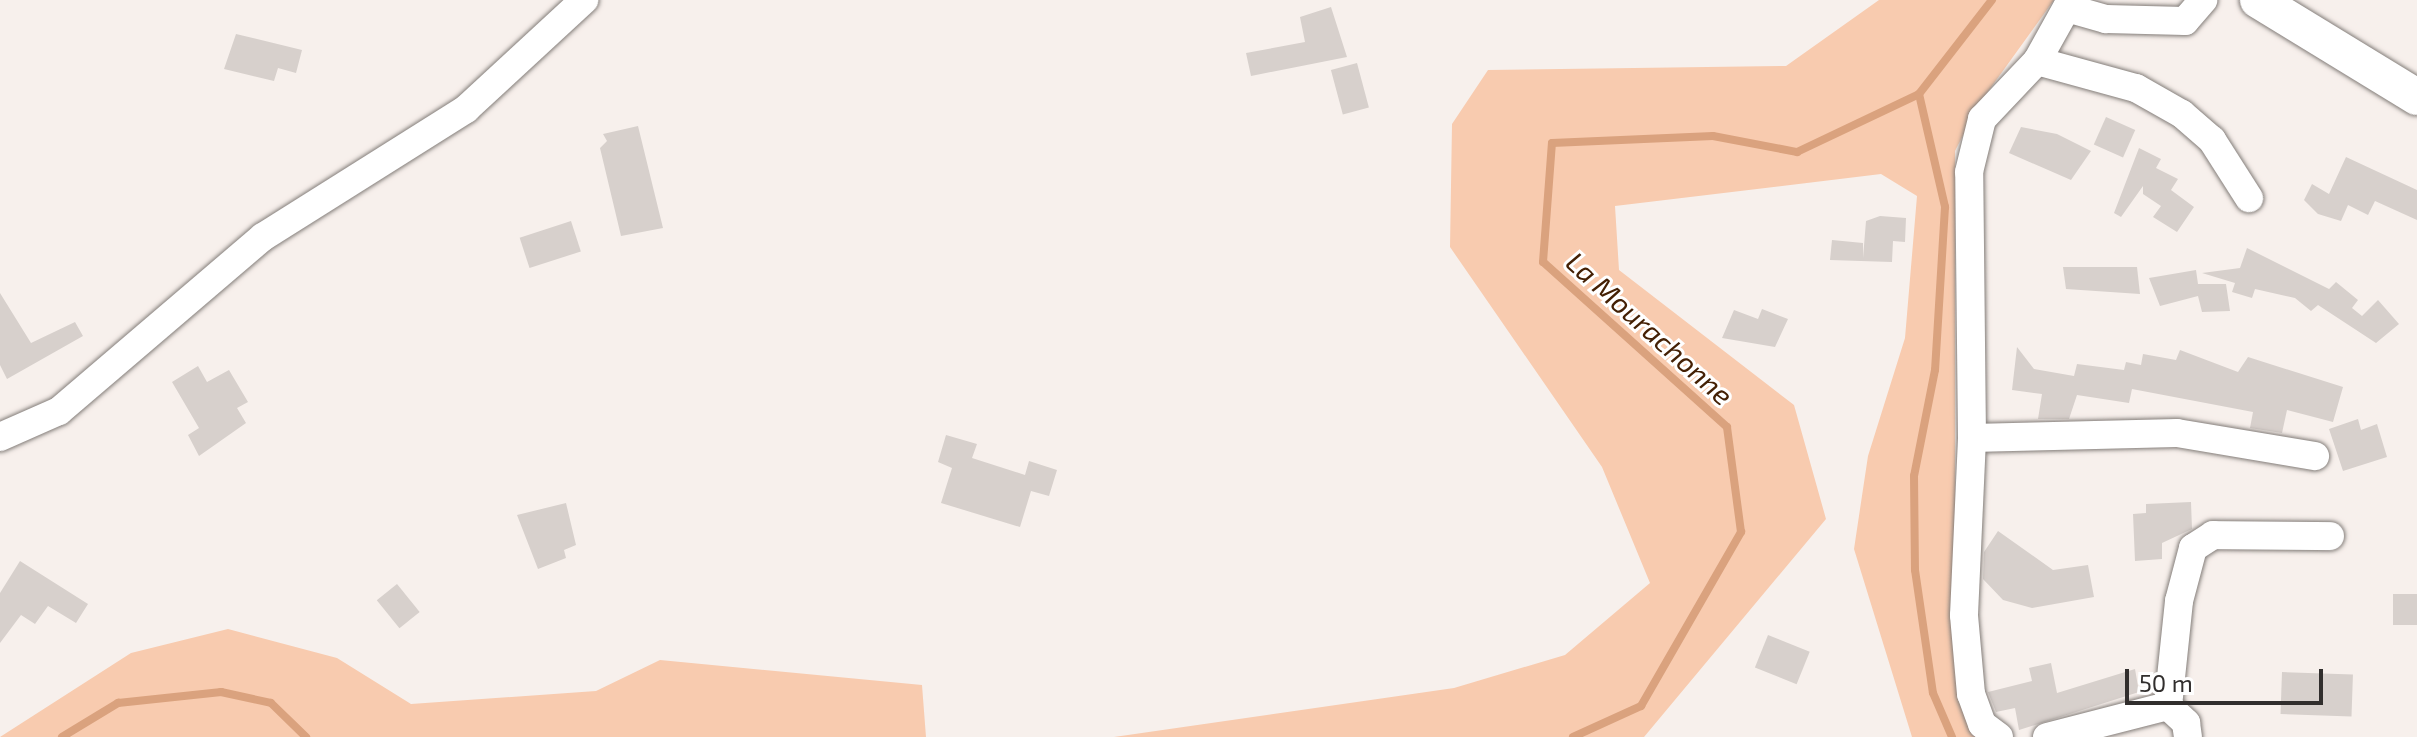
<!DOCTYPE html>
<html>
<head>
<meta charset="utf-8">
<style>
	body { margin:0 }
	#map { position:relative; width:2417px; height:737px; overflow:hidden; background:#f7f0ec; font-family:"Exo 2",sans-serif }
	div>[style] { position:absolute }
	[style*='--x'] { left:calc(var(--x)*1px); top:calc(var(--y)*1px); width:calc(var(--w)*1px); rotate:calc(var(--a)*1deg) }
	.green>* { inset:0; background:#f8cbaf }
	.stream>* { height:8px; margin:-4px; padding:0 4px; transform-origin:4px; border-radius:4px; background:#daa27e }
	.building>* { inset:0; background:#d7d0cc; transform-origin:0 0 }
	.roads { filter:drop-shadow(0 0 2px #837d79) drop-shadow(0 0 2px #837d79) }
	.minor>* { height:28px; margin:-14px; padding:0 14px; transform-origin:14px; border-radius:14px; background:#fff }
	.tertiary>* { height:36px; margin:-18px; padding:0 18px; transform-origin:18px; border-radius:18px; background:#fff }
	span { translate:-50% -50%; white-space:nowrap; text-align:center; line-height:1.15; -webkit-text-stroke:6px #fff; paint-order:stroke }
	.water-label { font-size:28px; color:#442004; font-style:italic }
	.scale { position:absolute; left:2125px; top:669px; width:198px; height:36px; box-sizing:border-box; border:4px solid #312e2d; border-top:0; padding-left:10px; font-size:24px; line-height:28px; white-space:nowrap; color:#312e2d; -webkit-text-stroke:6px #fff; paint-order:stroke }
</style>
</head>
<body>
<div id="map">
	<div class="green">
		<div style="clip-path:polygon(1879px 0,2054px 0,1979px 104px,1955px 151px,1955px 664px,1979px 737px,1912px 737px,1854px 549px,1868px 456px,1905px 338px,1917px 196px,1881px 174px,1615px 206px,1619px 270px,1794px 405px,1826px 519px,1644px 737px,1114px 737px,1454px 688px,1565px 655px,1650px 583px,1602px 467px,1450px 247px,1452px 124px,1488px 70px,1786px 66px)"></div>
		<div style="clip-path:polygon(228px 629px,337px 658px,411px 704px,596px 691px,660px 660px,922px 685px,926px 737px,0 737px,131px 653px)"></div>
	</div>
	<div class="stream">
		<div style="--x:1919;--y:94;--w:116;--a:77"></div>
		<div style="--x:1945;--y:207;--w:163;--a:93.5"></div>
		<div style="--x:1935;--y:370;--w:108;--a:101.2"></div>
		<div style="--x:1914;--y:476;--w:94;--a:89.4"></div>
		<div style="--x:1915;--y:570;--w:124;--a:81.7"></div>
		<div style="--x:1933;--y:693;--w:48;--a:66.6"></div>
		<div style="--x:62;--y:737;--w:66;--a:-31.3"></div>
		<div style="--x:118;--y:703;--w:104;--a:-6.1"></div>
		<div style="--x:221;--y:692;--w:51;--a:12.4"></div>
		<div style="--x:271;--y:703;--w:49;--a:44.2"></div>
		<div style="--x:1573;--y:737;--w:75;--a:-24.5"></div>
		<div style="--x:1641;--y:706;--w:201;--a:-60.1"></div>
		<div style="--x:1741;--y:532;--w:106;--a:-97.6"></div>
		<div style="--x:1727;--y:427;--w:247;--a:-138.1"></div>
		<div style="--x:1543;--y:262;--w:119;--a:-85.7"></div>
		<div style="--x:1552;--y:143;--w:161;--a:-2.5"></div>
		<div style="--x:1713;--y:136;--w:86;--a:10.8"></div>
		<div style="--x:1797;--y:152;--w:135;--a:-25.4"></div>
		<div style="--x:1919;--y:94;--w:119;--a:-52.2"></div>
	</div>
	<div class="building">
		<div style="clip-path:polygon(1331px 7px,1347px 57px,1251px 76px,1246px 53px,1305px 42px,1300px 17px)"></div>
		<div style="clip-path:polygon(236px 34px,302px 50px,296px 73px,278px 68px,274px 81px,224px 69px)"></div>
		<div style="left:1357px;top:63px;width:46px;height:27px;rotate:75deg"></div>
		<div style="left:2106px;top:117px;width:32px;height:30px;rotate:24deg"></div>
		<div style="clip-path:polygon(638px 126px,663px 228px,621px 236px,600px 148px,607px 141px,603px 134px)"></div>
		<div style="clip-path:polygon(2021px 127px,2057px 134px,2091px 151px,2071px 180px,2009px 153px)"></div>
		<div style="clip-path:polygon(2139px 148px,2161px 159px,2156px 168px,2178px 179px,2171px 190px,2194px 207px,2177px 232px,2153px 217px,2161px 206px,2143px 194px,2143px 186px,2121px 217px,2114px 213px)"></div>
		<div style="clip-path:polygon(2346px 157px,2417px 190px,2417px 220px,2375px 201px,2368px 215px,2348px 205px,2341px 221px,2318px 214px,2304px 200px,2312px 184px,2329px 194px)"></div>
		<div style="clip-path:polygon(1880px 216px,1906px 218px,1905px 242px,1893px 241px,1892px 262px,1830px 260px,1832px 240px,1863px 243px,1863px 258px,1866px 221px)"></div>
		<div style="left:571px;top:221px;width:32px;height:54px;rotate:72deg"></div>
		<div style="clip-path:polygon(2247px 248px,2329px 289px,2336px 282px,2358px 300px,2352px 308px,2362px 316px,2378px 300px,2399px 324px,2376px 343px,2318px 305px,2311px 311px,2295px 298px,2255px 289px,2252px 298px,2232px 292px,2235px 283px,2202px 273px,2240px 268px)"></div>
		<div style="clip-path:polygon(2063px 267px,2137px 267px,2140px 294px,2066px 289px)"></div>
		<div style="clip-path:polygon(2196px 270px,2198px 284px,2226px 284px,2230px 311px,2202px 312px,2198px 296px,2160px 306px,2149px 278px)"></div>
		<div style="clip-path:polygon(0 293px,31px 343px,75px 322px,83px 336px,7px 379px,0 365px)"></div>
		<div style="clip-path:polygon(1762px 309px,1788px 319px,1775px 347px,1722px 338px,1734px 310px,1758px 319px)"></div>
		<div style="clip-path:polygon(2017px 347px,2034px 369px,2074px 376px,2077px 364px,2124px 370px,2126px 362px,2141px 365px,2143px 354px,2176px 360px,2180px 350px,2238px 372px,2248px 357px,2343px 387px,2333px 422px,2287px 410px,2282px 433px,2250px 428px,2253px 412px,2132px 389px,2129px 403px,2077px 395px,2069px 419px,2038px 419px,2042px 394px,2012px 390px)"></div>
		<div style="clip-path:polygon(198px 366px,207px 382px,229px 370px,248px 402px,237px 408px,246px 423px,199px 456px,188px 435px,199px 428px,172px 382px)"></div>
		<div style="clip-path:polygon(2358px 419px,2361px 430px,2377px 424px,2387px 457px,2343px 471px,2329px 429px)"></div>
		<div style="clip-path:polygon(946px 435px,977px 444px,972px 458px,1025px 475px,1029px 461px,1057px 470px,1049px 496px,1031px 491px,1020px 527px,941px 503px,952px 468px,938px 462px)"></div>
		<div style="clip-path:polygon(2191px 502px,2192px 529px,2162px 543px,2162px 559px,2135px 561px,2133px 514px,2146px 513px,2146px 504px)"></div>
		<div style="clip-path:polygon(566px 503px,576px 545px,564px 550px,566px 558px,538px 569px,517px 515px)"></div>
		<div style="clip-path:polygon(1998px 531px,2053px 570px,2088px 565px,2094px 597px,2032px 608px,2003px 600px,1983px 579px,1984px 552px)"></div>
		<div style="clip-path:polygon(20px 561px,88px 604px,76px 623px,48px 606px,35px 624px,21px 615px,0 643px,0 593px)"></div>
		<div style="left:397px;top:584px;width:36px;height:26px;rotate:51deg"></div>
		<div style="left:2393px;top:594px;width:24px;height:31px"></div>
		<div style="left:1768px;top:635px;width:45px;height:35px;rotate:22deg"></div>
		<div style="clip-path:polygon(2051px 663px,2057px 693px,2135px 669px,2139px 692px,2019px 730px,2015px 708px,1996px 712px,1988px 692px,2032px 681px,2029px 668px)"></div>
		<div style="left:2282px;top:672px;width:71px;height:42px;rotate:2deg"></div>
	</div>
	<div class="roads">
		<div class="minor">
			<div style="--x:2067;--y:8;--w:41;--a:15.8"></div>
			<div style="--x:2106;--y:19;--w:79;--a:1.5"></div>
			<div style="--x:2185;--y:21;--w:28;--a:-49"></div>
			<div style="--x:2037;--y:61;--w:103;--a:15.3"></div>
			<div style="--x:2136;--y:88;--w:53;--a:29.5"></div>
			<div style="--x:2182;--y:114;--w:40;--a:41"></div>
			<div style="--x:2212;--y:140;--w:69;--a:57.5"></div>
			<div style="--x:0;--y:437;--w:64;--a:-23.8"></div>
			<div style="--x:59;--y:411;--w:268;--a:-40.5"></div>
			<div style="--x:263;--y:237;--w:240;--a:-32.2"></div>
			<div style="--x:466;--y:109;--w:161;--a:-42.7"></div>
			<div style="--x:1972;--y:438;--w:205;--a:-1.4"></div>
			<div style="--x:2177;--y:433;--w:140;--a:9.5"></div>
			<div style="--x:2168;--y:706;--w:25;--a:43"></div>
			<div style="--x:2186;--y:723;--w:14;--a:82"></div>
			<div style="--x:1999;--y:737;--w:21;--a:-143"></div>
			<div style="--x:1982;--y:724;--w:32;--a:-110"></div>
			<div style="--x:1971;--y:694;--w:79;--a:-95.1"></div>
			<div style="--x:1964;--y:615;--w:177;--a:-87.4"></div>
			<div style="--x:1972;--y:438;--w:266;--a:-90.6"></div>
			<div style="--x:1969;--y:172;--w:55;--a:-76.2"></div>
			<div style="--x:1982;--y:119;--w:80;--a:-46.5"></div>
			<div style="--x:2037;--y:61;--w:70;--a:-60.9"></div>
			<div style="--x:2047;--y:737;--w:125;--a:-14.4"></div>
			<div style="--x:2168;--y:706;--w:106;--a:-84"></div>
			<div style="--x:2179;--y:601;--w:55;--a:-75.2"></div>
			<div style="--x:2193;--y:548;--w:24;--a:-33"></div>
			<div style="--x:2213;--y:535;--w:117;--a:0.5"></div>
		</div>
		<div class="tertiary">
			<div style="--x:2258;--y:0;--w:186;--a:31.4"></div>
		</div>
	</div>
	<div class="water-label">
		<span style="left:1650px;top:328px;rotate:42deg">La Mourachonne</span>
	</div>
	<div class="scale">50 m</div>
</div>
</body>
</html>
